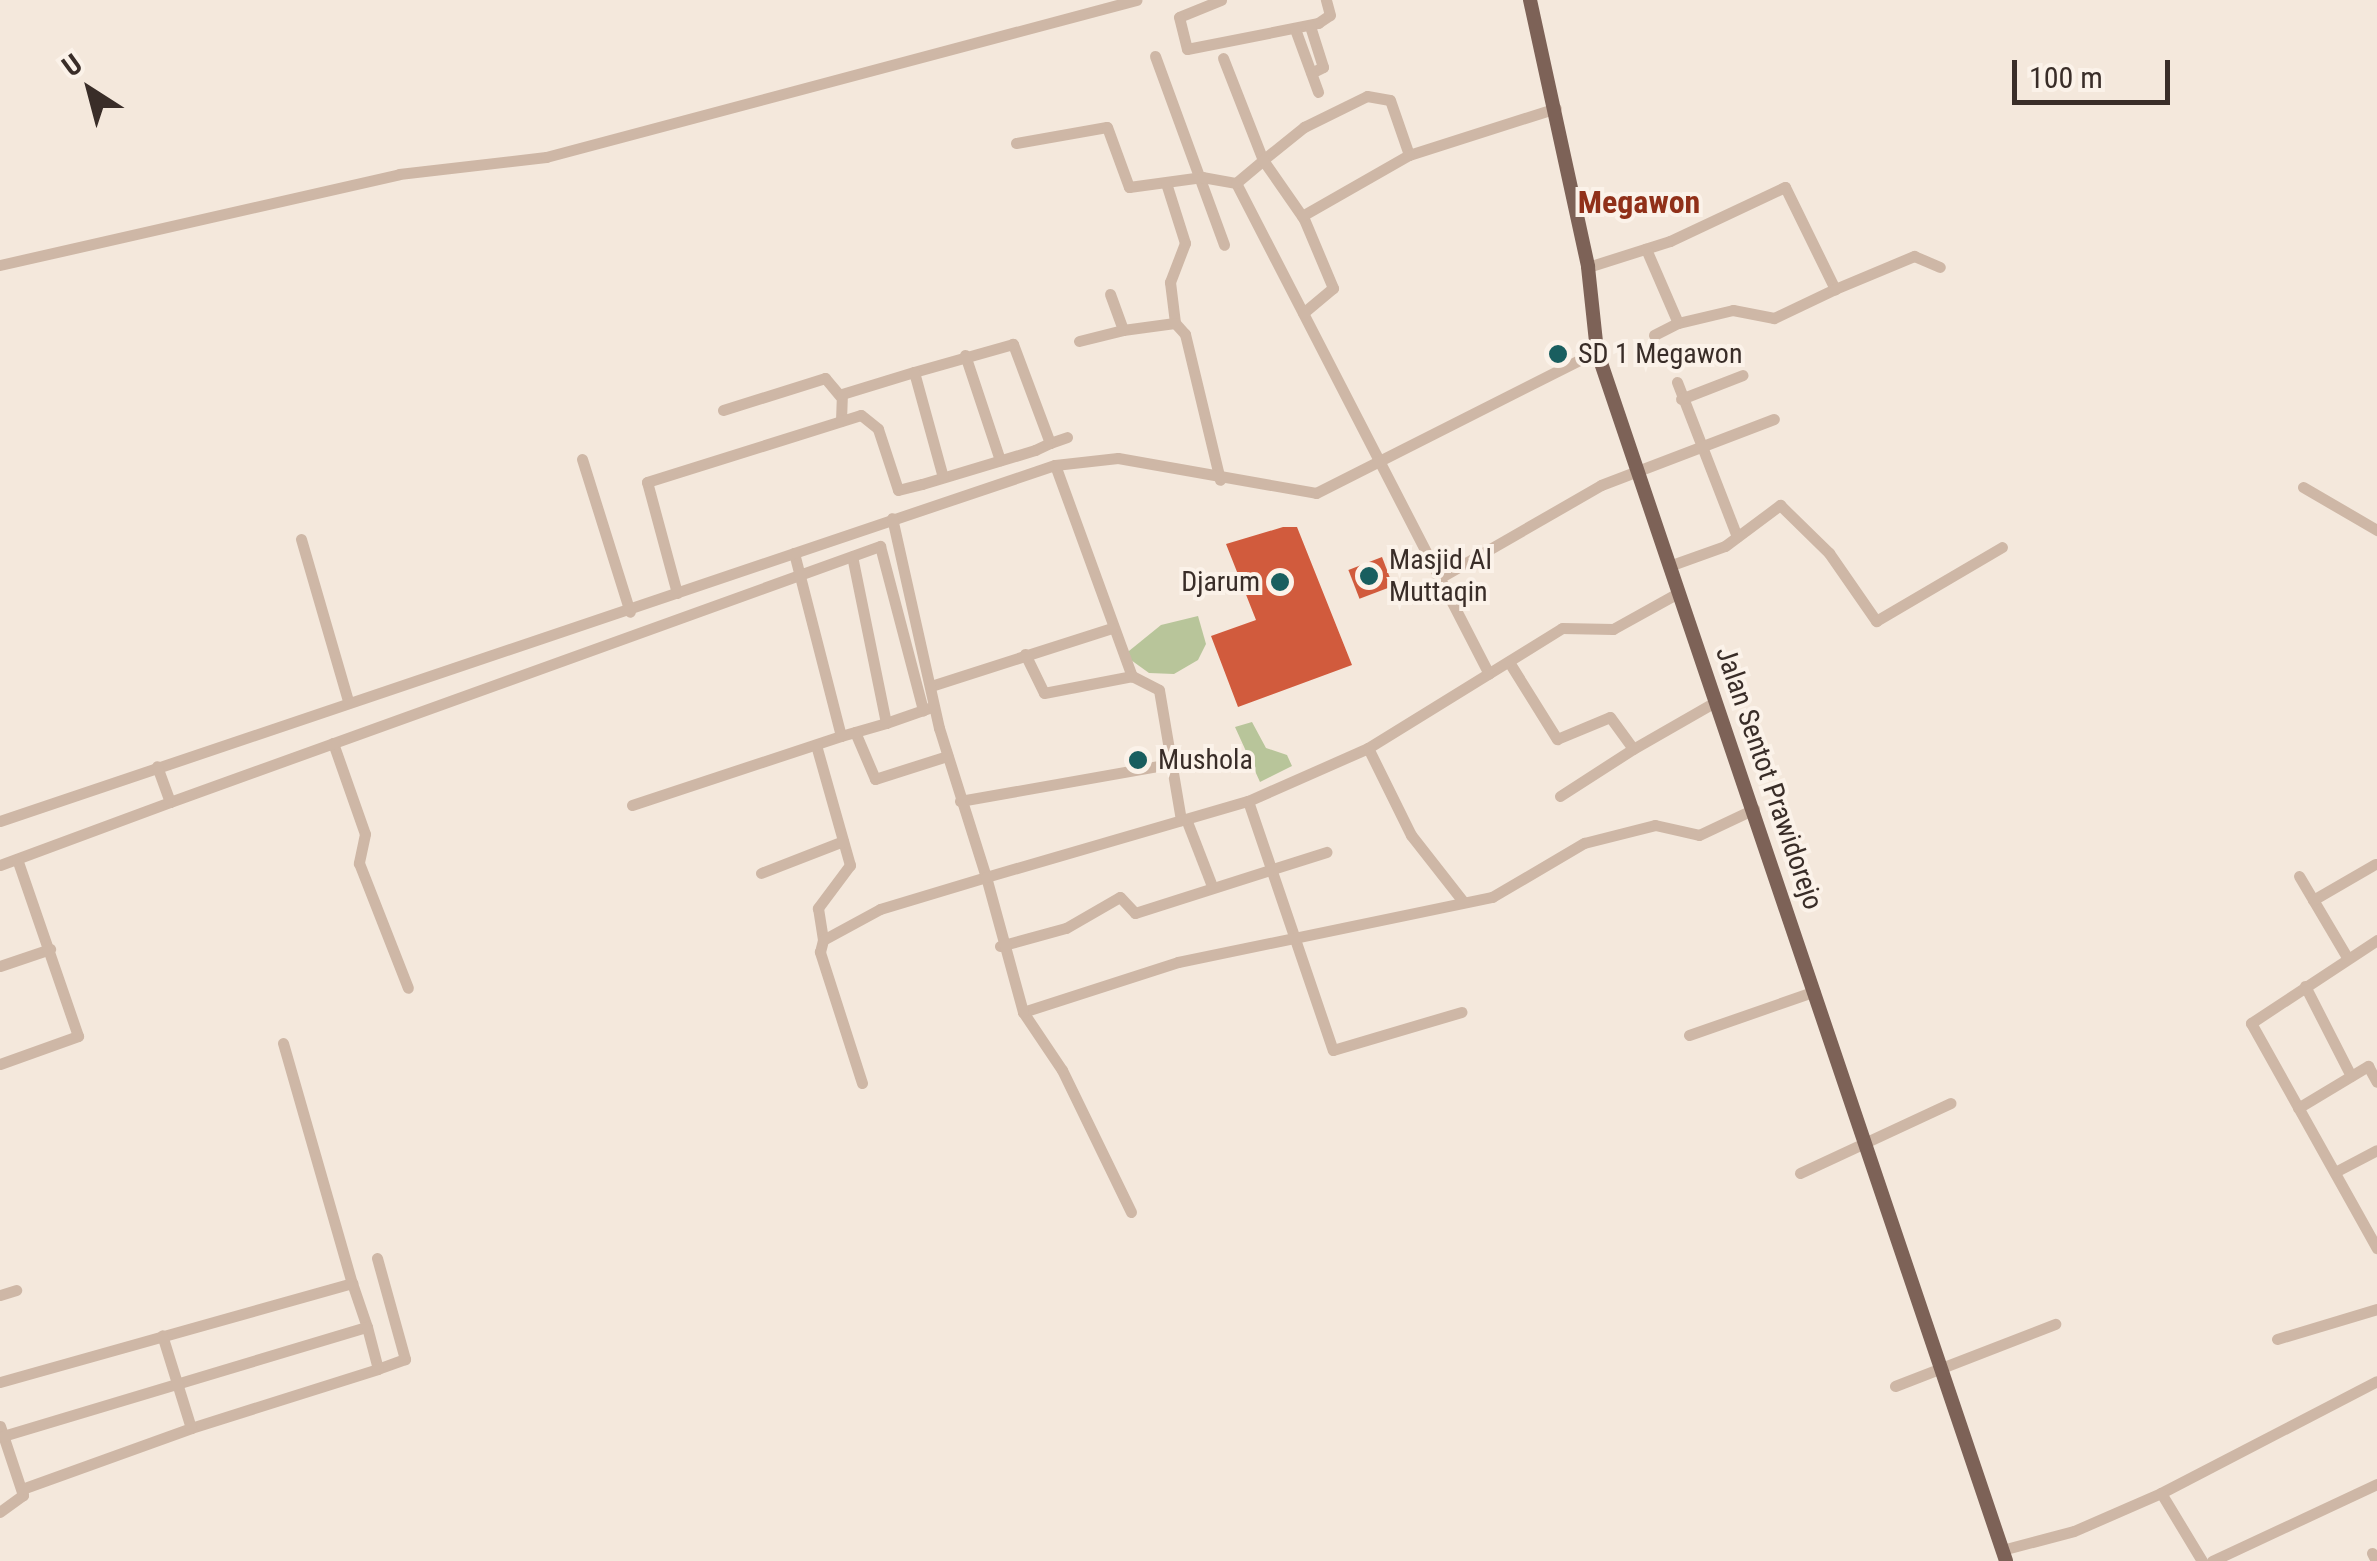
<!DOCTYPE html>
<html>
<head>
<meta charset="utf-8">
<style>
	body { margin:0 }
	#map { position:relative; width:2377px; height:1561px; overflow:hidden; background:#f4e8dc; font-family:"Roboto Condensed",sans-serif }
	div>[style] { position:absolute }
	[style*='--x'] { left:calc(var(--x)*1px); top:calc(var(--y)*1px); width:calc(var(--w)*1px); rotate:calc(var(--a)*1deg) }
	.green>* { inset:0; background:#b8c59a }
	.building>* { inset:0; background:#d15b3d; transform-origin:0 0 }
	.minor>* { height:11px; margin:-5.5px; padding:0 5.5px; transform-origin:5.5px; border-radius:5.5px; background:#ceb7a6 }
	.major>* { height:14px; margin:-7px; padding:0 7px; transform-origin:7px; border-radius:7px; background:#7d6257 }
	.dots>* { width:28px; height:28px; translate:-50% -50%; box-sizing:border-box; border:5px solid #fbf2e9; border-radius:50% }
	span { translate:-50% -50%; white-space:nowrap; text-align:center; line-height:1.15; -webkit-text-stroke:8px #fbf2e9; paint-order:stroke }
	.poi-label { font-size:28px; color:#392d28 }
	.left { translate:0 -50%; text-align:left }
	.right { translate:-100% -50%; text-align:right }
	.street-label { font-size:28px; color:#392d28 }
	.quarter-label { font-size:32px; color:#903019; font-weight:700 }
	.north { position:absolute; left:40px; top:40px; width:100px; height:100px; -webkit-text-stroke:8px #fbf2e9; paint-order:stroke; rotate:324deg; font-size:28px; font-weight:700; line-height:40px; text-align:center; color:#392d28 }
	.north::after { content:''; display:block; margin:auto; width:35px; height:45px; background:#392d28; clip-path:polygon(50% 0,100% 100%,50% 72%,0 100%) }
	.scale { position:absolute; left:2012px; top:60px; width:158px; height:45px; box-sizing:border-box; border:5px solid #392d28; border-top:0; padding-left:12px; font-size:30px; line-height:35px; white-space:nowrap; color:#392d28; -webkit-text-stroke:8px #fbf2e9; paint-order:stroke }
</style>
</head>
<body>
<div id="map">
	<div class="green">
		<div style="clip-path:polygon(1198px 616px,1206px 644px,1198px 660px,1174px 674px,1149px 673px,1124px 655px,1161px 625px)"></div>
		<div style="clip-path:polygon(1252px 722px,1266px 748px,1287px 755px,1292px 766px,1260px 782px,1235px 727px)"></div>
	</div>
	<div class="building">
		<div style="clip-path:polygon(1283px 527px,1297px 527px,1352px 665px,1238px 707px,1211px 636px,1256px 620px,1226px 544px)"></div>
		<div style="left:1382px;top:557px;width:31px;height:36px;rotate:69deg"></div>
	</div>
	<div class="minor">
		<div style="--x:1221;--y:0;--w:45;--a:158"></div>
		<div style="--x:1179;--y:17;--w:33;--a:76"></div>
		<div style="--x:1187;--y:49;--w:134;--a:-11.2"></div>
		<div style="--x:1318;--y:23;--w:14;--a:-34"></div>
		<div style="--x:1330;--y:15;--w:16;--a:-105"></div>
		<div style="--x:1310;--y:26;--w:43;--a:72.4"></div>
		<div style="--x:1323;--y:67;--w:13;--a:153"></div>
		<div style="--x:1295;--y:29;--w:67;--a:69.9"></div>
		<div style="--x:1155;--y:56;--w:201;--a:69.9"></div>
		<div style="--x:1223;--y:58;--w:110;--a:68.6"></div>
		<div style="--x:1263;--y:160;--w:53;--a:-38.8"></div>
		<div style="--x:1304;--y:127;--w:70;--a:-26.2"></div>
		<div style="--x:1367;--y:96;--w:23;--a:10"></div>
		<div style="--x:1390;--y:100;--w:58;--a:70.9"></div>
		<div style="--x:1409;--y:155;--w:154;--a:-17.7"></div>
		<div style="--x:1016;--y:143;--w:92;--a:-10"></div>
		<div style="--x:1107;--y:127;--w:64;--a:69.9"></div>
		<div style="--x:1129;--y:187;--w:74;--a:-7.8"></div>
		<div style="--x:1202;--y:177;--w:35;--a:10"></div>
		<div style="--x:1236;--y:183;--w:552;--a:62.74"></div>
		<div style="--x:1166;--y:183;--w:63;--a:72.4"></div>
		<div style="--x:1185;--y:243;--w:42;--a:111"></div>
		<div style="--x:1170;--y:282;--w:41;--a:83"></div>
		<div style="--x:1236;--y:183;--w:35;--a:-40"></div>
		<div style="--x:1263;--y:160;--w:72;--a:55.2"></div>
		<div style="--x:1304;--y:219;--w:75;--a:67.2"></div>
		<div style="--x:1333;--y:288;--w:39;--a:140"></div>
		<div style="--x:1302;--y:216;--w:123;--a:-29.7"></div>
		<div style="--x:0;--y:265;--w:409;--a:-12.8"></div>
		<div style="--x:399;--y:174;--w:148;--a:-6.6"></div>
		<div style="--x:546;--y:157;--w:611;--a:-14.9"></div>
		<div style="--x:1588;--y:267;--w:86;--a:-17.6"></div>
		<div style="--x:1670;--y:241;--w:127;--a:-25.2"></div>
		<div style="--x:1785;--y:187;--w:114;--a:63.9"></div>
		<div style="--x:1835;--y:289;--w:68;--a:154.6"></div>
		<div style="--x:1774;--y:318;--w:42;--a:-169"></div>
		<div style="--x:1733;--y:310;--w:57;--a:166.7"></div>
		<div style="--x:1678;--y:323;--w:81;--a:-113.4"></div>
		<div style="--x:1835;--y:289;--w:86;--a:-22.7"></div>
		<div style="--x:1914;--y:256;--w:28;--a:23"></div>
		<div style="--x:1110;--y:294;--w:38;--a:70"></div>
		<div style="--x:1123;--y:330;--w:52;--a:-7.7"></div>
		<div style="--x:1175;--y:323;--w:15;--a:48"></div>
		<div style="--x:1185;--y:334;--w:150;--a:76.5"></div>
		<div style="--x:1654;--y:335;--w:27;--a:-27"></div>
		<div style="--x:1079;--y:341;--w:45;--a:-14"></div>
		<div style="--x:965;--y:355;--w:111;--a:71.6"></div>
		<div style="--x:1677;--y:382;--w:166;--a:68.8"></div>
		<div style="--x:1681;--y:399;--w:66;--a:-21.2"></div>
		<div style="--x:723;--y:410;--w:107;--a:-17.4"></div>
		<div style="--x:825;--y:378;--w:23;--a:50"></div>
		<div style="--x:841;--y:421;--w:27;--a:-88"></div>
		<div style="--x:842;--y:394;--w:75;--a:-17"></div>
		<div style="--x:1050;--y:443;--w:18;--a:-19"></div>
		<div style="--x:582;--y:459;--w:160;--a:72.6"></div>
		<div style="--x:1055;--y:465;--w:225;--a:70"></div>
		<div style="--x:1132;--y:676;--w:30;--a:27"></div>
		<div style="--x:1159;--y:690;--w:132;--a:80.4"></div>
		<div style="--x:2303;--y:487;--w:86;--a:30.2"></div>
		<div style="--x:301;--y:539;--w:169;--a:73.8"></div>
		<div style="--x:1669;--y:566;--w:59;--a:-19.7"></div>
		<div style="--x:1725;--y:546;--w:69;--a:-36.7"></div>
		<div style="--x:1780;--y:505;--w:69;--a:44.4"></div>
		<div style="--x:1829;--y:553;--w:83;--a:55.3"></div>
		<div style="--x:1876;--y:621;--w:146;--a:-30.4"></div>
		<div style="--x:1436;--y:580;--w:190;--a:-29.9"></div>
		<div style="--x:1601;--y:485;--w:185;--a:-20.9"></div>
		<div style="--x:677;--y:593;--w:115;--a:-105.1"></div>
		<div style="--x:647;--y:482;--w:224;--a:-17.4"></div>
		<div style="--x:861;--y:415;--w:22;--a:39"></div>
		<div style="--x:878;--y:429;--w:64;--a:71.8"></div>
		<div style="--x:898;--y:490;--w:25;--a:-14"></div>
		<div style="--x:922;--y:484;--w:118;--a:-16.7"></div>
		<div style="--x:1035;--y:450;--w:17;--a:-25"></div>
		<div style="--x:1050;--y:443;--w:106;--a:-110.5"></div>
		<div style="--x:1013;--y:344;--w:103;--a:164.2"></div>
		<div style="--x:914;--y:372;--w:109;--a:74.6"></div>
		<div style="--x:1025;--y:654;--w:43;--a:64"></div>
		<div style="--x:1044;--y:693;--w:90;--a:-10.9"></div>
		<div style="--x:1509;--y:662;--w:91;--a:58.1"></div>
		<div style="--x:1557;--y:739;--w:57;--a:-22.5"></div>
		<div style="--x:1610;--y:717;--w:39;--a:54"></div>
		<div style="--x:1633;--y:749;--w:95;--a:-29.8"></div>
		<div style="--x:931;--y:686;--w:190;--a:-17.8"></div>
		<div style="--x:886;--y:723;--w:46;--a:-19.2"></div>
		<div style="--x:855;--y:732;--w:51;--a:66.9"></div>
		<div style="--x:875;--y:779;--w:76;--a:-17.7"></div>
		<div style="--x:841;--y:736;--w:47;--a:-16.1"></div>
		<div style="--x:886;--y:723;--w:170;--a:-101.5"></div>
		<div style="--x:333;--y:743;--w:96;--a:70.6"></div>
		<div style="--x:365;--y:834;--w:30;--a:102"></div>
		<div style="--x:359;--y:863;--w:134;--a:68.6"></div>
		<div style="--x:816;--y:745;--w:125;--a:74.2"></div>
		<div style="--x:850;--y:865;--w:54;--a:126.7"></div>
		<div style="--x:818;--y:908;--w:32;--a:81"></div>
		<div style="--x:1368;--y:748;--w:97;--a:63.7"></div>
		<div style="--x:1411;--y:835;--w:83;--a:51.9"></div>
		<div style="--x:1560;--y:796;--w:87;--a:-32.8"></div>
		<div style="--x:960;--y:801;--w:212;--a:-10"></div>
		<div style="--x:1248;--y:801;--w:263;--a:71.2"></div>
		<div style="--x:1333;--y:1050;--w:134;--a:-16.5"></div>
		<div style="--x:170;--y:802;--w:755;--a:-19.83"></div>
		<div style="--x:880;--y:546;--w:170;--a:75.3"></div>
		<div style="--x:632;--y:805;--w:220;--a:-18.3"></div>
		<div style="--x:841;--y:736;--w:189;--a:-104.4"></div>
		<div style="--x:1186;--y:819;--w:72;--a:68.8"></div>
		<div style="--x:0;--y:821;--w:1113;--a:-18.65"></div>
		<div style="--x:1055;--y:465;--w:63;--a:-6.3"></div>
		<div style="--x:1118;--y:458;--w:201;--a:10"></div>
		<div style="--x:1316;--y:493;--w:315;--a:-26.8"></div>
		<div style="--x:0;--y:865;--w:181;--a:-20.3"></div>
		<div style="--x:170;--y:802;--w:38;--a:-110"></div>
		<div style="--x:761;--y:873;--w:88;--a:-21.3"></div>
		<div style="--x:2299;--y:876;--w:96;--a:59.4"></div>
		<div style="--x:2313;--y:900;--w:72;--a:-30.1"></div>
		<div style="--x:2377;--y:940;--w:151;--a:146.6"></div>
		<div style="--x:2251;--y:1023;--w:258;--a:60.8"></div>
		<div style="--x:1000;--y:946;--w:68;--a:-15.3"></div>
		<div style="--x:1066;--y:928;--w:62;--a:-29.9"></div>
		<div style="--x:1120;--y:897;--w:22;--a:47"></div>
		<div style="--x:1135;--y:913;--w:201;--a:-17.7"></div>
		<div style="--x:0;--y:966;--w:53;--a:-18.8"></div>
		<div style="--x:2305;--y:986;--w:101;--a:62.9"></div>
		<div style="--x:1023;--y:1012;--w:163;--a:-17.9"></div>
		<div style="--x:1178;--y:962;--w:321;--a:-11.7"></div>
		<div style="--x:1492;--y:897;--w:107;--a:-30.4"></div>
		<div style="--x:1584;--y:843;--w:73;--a:-14.2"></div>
		<div style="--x:1655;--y:825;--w:45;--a:12.8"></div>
		<div style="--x:1699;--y:835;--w:61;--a:-25.3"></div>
		<div style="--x:1689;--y:1035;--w:133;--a:-19.2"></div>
		<div style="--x:283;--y:1043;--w:250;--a:74"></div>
		<div style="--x:0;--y:1064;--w:83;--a:-19.7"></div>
		<div style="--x:78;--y:1036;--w:187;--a:-109"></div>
		<div style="--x:862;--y:1083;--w:138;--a:-107.8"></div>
		<div style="--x:820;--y:952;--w:12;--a:-76"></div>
		<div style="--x:823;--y:940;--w:65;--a:-28.5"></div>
		<div style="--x:880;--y:909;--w:111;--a:-16.8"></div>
		<div style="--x:986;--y:877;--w:156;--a:-107.5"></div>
		<div style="--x:939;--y:728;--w:215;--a:-102.6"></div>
		<div style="--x:2298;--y:1108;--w:82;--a:-31"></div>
		<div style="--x:2368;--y:1066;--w:18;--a:61"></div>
		<div style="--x:2335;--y:1172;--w:47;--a:-27.6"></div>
		<div style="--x:1800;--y:1173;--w:166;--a:-24.9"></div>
		<div style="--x:1131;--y:1212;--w:158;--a:-115.9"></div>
		<div style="--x:1062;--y:1070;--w:70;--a:-123.9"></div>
		<div style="--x:1023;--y:1012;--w:140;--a:-105.3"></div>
		<div style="--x:986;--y:877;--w:273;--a:-16.2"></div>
		<div style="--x:1248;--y:801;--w:131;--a:-23.8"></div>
		<div style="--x:1368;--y:748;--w:228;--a:-31.7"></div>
		<div style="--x:1562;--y:628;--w:51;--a:1.1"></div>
		<div style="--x:1613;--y:629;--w:74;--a:-29"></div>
		<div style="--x:377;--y:1258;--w:105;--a:74.5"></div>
		<div style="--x:405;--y:1359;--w:29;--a:160"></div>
		<div style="--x:0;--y:1295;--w:17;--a:-17"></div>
		<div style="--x:2277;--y:1339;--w:104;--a:-16.7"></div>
		<div style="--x:0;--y:1382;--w:366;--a:-15.7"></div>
		<div style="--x:352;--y:1283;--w:46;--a:71.2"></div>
		<div style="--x:1895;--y:1386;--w:172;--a:-21.2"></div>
		<div style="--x:0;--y:1426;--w:73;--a:71.6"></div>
		<div style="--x:23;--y:1495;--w:29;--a:144"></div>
		<div style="--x:3;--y:1436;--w:380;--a:-16.7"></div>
		<div style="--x:367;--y:1327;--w:43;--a:75.3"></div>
		<div style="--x:378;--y:1369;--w:196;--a:162.5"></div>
		<div style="--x:22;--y:1489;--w:180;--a:-19.8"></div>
		<div style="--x:191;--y:1428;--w:97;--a:-107.3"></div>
		<div style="--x:2161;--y:1493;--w:243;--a:-27.4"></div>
		<div style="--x:2002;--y:1550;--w:74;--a:-14.8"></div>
		<div style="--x:2074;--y:1531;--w:95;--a:-23.6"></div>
		<div style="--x:2161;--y:1493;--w:79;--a:58.9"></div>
		<div style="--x:2372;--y:1553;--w:9;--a:63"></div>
		<div style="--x:2212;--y:1561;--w:182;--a:-25"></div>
	</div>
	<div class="major">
		<div style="--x:1530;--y:0;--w:273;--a:77.7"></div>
		<div style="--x:1588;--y:267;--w:84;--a:83.9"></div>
		<div style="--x:1597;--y:351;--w:1277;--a:71.32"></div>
	</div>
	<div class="dots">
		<div style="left:1558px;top:354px;background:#195e5f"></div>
		<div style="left:1369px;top:576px;background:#195e5f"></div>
		<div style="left:1280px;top:582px;background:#195e5f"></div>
		<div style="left:1138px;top:760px;background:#195e5f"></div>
	</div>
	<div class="poi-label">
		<span class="left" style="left:1578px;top:354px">SD 1 Megawon</span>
		<span class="left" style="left:1389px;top:576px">Masjid Al<br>Muttaqin</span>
		<span class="right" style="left:1260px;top:582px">Djarum</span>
		<span class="left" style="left:1158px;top:760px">Mushola</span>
	</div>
	<div class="street-label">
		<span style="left:1769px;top:778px;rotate:71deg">Jalan Sentot Prawidorejo</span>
	</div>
	<div class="quarter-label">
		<span style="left:1639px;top:202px">Megawon</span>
	</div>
	<div class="north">U</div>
	<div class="scale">100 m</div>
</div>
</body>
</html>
